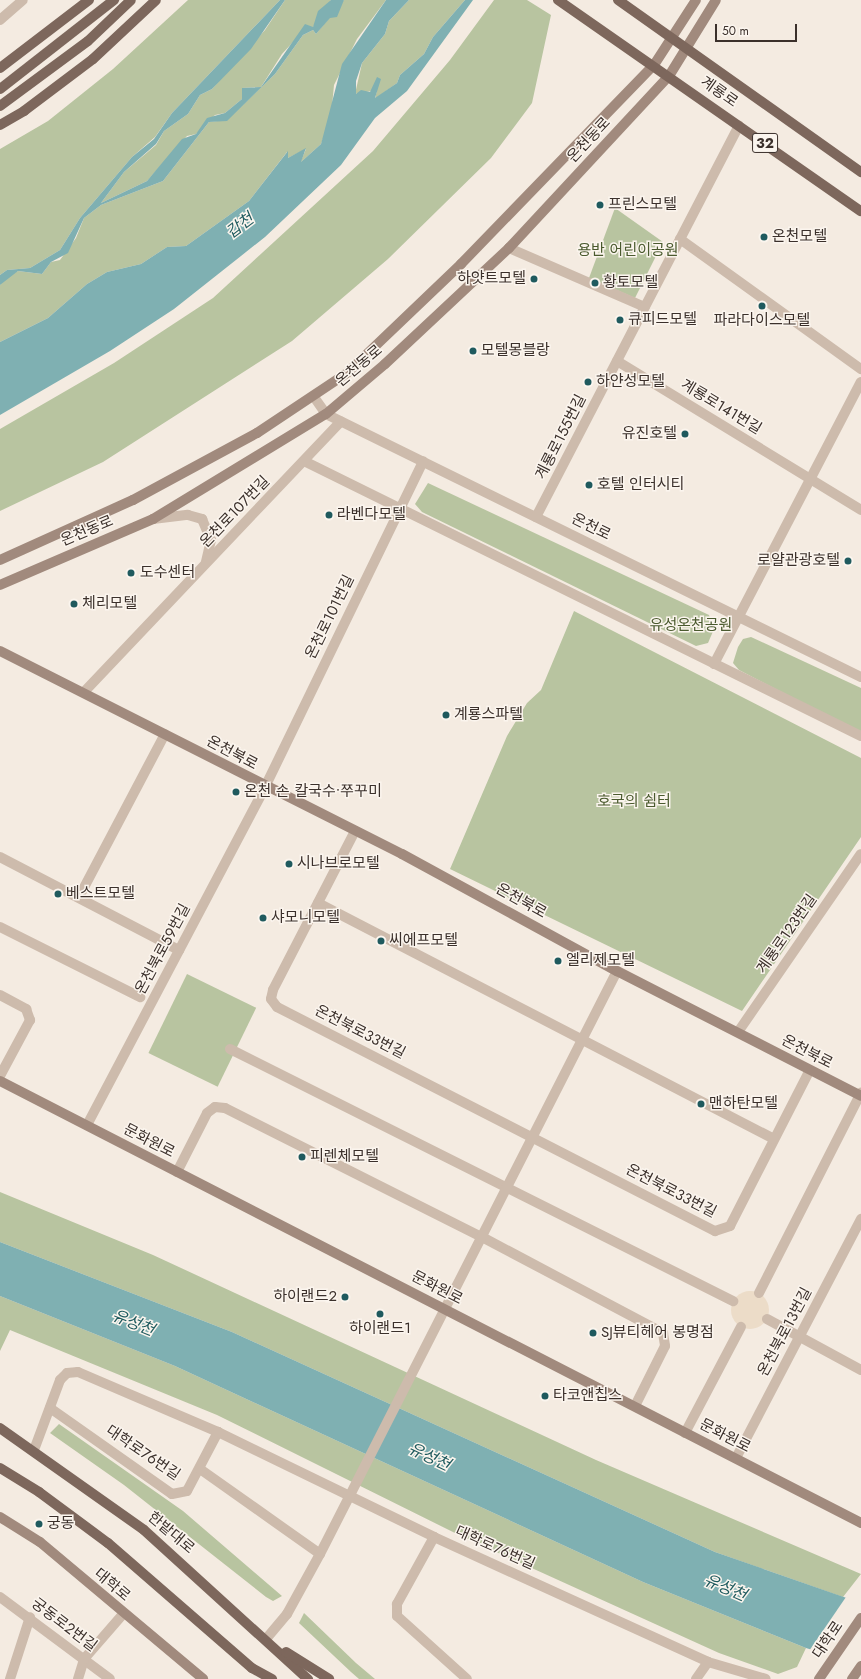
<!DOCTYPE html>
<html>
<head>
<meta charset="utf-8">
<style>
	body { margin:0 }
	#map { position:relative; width:861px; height:1679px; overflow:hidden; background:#f4ebe1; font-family:Jost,"Noto Sans KR",sans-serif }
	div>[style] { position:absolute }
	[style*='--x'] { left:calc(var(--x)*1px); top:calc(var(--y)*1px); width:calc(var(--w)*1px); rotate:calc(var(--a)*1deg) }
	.green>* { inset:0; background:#b8c4a0; transform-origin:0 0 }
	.plaza>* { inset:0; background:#ecdcc8 }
	.round { border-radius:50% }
	.water>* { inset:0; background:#7fb0b2 }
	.pier>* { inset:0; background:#f4ebe1 }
	.street>* { height:10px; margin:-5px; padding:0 5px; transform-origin:5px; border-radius:5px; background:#cdbbac }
	.secondary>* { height:10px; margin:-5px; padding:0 5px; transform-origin:5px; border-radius:5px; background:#a18a7d }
	.primary>* { height:10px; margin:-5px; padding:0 5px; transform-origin:5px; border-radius:5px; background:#7d675c }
	.dots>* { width:11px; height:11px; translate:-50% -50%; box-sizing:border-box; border:2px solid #fbf5ee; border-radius:50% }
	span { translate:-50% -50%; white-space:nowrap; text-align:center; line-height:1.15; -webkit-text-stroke:3px #fbf5ee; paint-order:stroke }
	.shield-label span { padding:1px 3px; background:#fbf5ee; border:1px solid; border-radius:3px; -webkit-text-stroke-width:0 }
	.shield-label { font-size:14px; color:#3b302b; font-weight:700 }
	.street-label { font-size:15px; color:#3b302b }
	.poi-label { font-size:15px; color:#3b302b }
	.left { translate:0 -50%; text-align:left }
	.right { translate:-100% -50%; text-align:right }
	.park-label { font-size:15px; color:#4a5a2e }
	.water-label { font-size:16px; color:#1f5a5e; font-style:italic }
	.scale { position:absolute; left:715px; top:24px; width:82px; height:18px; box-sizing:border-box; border:2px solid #3b302b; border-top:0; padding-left:5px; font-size:12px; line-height:14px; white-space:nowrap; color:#3b302b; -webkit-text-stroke:3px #fbf5ee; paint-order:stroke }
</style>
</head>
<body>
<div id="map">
	<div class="green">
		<div style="clip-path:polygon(188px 0,280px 0,172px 113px,155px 137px,132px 157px,80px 218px,60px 250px,30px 268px,7px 270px,0 275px,0 149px,48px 121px,113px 69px)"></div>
		<div style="clip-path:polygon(285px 0,331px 0,313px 27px,304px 30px,282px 54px,261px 87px,242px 88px,242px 99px,225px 113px,215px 115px,196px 134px,187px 136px,147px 181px,101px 203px,124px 172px,156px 145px,164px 131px,188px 114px,200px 95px,212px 89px,265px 30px)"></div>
		<div style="clip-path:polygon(344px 0,386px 0,357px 39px,334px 85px,331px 117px,321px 144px,300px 163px,306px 149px,288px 158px,287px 152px,249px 201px,186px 246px,167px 247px,141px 264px,107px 272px,87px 284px,48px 318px,0 342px,0 285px,6px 277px,18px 271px,42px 274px,51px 262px,60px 260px,76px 238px,84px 218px,101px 205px,163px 181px,209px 122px,227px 120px,275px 74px,303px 35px,313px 30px,316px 34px)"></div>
		<div style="clip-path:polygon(409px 0,465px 0,433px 37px,424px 54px,400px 75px,397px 83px,375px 99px,377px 90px,355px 94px,362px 63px,385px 34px,389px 21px)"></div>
		<div style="clip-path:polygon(494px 0,527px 0,551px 15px,532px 103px,491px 158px,388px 259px,292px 341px,103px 462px,0 511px,0 429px,114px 363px,213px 298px,373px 151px,450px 60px)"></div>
		<div style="clip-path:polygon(615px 208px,663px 242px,635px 298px,589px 278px)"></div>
		<div style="clip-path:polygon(428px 483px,709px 615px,714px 629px,708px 643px,696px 646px,422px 512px,415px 504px)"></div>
		<div style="clip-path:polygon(574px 611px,861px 758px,861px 837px,742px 1011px,450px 869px,507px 736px,527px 703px,541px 690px)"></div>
		<div style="clip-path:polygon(751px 637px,861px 688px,861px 733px,739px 670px,733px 663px,738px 647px,743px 639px)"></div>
		<div style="left:187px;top:974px;width:77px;height:88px;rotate:26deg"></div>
		<div style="clip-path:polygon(0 1192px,153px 1255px,596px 1460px,861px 1574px,843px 1597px,715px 1552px,232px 1332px,0 1242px)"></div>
		<div style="clip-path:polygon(0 1296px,175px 1366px,643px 1582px,806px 1648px,797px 1667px,778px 1674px,719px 1653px,459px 1535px,217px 1415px,10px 1330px,0 1351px)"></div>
		<div style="clip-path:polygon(59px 1424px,183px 1511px,282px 1596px,273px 1601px,266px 1597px,124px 1485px,50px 1433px)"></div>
		<div style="clip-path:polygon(304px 1613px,356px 1663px,375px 1679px,359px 1679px,351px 1672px,299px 1623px)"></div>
	</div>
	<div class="plaza">
		<div class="round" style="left:731px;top:1291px;width:38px;height:38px"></div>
	</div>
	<div class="water">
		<div style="clip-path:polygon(280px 0,285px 0,251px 49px,212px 89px,200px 95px,188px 114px,164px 131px,156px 144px,124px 172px,101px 203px,147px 181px,182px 139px,196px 134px,207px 118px,225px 113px,242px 99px,242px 88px,261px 87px,305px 24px,313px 27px,318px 11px,331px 0,344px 0,337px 17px,330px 18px,316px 34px,313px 30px,303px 35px,275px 74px,227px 121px,209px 122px,163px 181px,101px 205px,84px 218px,68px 253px,51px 262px,42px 274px,18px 271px,0 285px,0 275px,7px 270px,30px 268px,60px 250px,80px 218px,132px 157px,154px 139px,172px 113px)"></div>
		<div style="clip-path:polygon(386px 0,409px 0,389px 21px,385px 34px,362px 63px,356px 81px,356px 94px,361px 90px,370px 92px,377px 77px,381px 79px,375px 98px,397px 83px,400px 75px,424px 54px,433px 37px,465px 0,473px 0,407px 91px,375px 118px,341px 165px,265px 237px,174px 309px,110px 351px,0 415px,0 342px,48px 318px,87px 284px,107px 272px,141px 264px,167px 247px,186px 246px,249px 201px,288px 151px,288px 158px,306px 148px,301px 162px,321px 144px,342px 64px)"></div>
		<div style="clip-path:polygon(0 1242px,232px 1332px,715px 1552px,861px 1603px,861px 1665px,806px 1648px,643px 1582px,175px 1366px,0 1296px)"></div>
	</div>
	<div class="pier">
		<div style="clip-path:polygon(846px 1597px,861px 1601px,861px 1667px,809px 1651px)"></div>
	</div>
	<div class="street">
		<div style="--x:0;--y:20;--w:30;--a:-41"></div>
		<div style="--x:680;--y:239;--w:223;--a:35.7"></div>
		<div style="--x:509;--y:248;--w:148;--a:23.5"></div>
		<div style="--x:617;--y:361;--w:286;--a:31.4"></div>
		<div style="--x:314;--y:397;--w:21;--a:55"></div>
		<div style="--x:326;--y:414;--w:596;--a:26.18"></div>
		<div style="--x:304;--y:461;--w:621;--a:26.28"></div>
		<div style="--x:536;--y:517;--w:441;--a:-62.6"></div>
		<div style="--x:153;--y:519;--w:35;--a:-7"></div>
		<div style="--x:188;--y:515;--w:15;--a:16"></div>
		<div style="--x:202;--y:519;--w:23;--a:67"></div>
		<div style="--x:211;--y:540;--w:23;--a:103"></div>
		<div style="--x:714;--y:664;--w:318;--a:-62.5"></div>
		<div style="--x:84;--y:692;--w:373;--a:-46.5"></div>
		<div style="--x:355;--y:831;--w:179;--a:117.3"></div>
		<div style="--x:273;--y:990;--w:9;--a:103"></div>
		<div style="--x:271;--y:999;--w:10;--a:53"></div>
		<div style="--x:277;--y:1007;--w:492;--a:27.1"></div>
		<div style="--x:715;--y:1231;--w:16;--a:-18"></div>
		<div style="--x:730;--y:1226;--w:175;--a:-62.9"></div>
		<div style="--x:0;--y:857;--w:202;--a:27.5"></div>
		<div style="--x:79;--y:897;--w:184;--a:-62.2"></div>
		<div style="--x:318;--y:903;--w:513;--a:27.36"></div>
		<div style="--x:0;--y:927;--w:157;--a:26.6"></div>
		<div style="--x:0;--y:995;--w:30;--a:28"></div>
		<div style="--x:26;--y:1009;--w:12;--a:70"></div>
		<div style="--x:30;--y:1020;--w:64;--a:118.2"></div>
		<div style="--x:738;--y:1032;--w:216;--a:-55.4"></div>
		<div style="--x:230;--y:1049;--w:563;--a:26.61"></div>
		<div style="--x:87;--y:1125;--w:382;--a:-62.2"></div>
		<div style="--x:265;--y:787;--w:362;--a:-64.1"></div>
		<div style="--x:177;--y:1172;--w:66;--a:-63"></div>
		<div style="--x:207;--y:1113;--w:10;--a:-37"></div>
		<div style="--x:215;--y:1107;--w:10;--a:6"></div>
		<div style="--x:225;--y:1108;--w:288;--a:26.7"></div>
		<div style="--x:482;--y:1237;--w:205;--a:27.9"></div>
		<div style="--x:663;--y:1333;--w:13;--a:81"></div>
		<div style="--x:665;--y:1346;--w:67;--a:116.6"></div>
		<div style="--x:759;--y:1293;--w:225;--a:-63"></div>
		<div style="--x:767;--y:1319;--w:107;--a:28.5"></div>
		<div style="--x:50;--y:1408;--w:149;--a:35.2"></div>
		<div style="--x:172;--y:1494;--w:15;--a:-11"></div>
		<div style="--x:187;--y:1491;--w:67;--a:-62.3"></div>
		<div style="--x:685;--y:1433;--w:120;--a:-62.2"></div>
		<div style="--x:34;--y:1450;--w:75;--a:-69.6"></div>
		<div style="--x:60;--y:1380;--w:10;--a:-45"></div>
		<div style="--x:67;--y:1373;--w:11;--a:-5"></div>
		<div style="--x:78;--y:1372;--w:152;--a:23.2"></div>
		<div style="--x:218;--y:1432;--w:240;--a:25.9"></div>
		<div style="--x:434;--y:1537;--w:301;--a:24.5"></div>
		<div style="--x:708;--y:1662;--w:60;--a:16.3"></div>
		<div style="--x:736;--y:1458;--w:270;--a:-62.4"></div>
		<div style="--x:200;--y:1469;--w:147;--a:35.3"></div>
		<div style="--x:434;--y:1537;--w:77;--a:118.9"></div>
		<div style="--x:397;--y:1604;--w:12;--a:90"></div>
		<div style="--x:397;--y:1616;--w:94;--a:42"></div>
		<div style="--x:0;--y:1597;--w:137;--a:36.7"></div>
		<div style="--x:266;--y:1639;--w:33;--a:-50"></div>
		<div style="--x:287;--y:1614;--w:68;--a:-61.2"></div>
		<div style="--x:320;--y:1554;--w:654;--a:-63"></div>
		<div style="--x:10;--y:1679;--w:65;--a:-72.1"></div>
		<div style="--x:78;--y:1679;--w:21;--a:-73"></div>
		<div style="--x:84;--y:1659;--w:60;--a:-49.1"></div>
		<div style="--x:696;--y:1679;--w:21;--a:-55"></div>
	</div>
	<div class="secondary">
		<div style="--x:0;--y:560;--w:146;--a:-24.3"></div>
		<div style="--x:133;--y:500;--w:141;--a:-28.4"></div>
		<div style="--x:257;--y:433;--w:108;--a:-33.7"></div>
		<div style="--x:347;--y:373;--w:158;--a:-43.7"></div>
		<div style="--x:461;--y:264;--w:277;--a:-45.9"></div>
		<div style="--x:654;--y:65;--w:77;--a:-57.1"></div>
		<div style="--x:0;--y:585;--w:167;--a:-23.3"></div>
		<div style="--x:153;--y:519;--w:202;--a:-31.3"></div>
		<div style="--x:326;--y:414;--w:77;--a:-40.3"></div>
		<div style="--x:385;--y:364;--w:170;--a:-43.1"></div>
		<div style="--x:509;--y:248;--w:235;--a:-47.1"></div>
		<div style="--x:669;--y:76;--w:89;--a:-58.3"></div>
		<div style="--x:0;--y:651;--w:450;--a:26.8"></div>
		<div style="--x:402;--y:854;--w:245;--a:28.6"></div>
		<div style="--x:617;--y:971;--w:274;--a:27.1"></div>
		<div style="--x:0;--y:1081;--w:968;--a:27.17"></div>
		<div style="--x:0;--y:1517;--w:47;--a:32"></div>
		<div style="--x:40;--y:1542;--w:213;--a:40"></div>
		<div style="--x:819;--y:1679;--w:74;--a:-55.5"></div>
		<div style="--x:852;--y:1679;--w:16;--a:-55"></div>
	</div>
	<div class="primary">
		<div style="--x:558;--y:0;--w:369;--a:34.9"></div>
		<div style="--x:618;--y:0;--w:298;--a:35.3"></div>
		<div style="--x:0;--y:68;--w:112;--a:-37.4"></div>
		<div style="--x:0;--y:89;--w:145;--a:-38"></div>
		<div style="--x:0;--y:106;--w:109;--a:-36.5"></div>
		<div style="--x:88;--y:41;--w:59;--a:-43.6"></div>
		<div style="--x:0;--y:125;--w:28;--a:-30"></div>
		<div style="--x:24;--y:111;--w:86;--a:-37"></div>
		<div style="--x:93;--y:59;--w:86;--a:-43.1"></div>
		<div style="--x:0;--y:1428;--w:176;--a:35.3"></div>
		<div style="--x:144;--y:1530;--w:222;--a:42.3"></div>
		<div style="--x:0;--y:1468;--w:46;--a:31.6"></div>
		<div style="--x:39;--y:1492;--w:86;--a:36.5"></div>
		<div style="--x:108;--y:1543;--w:191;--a:41"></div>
		<div style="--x:252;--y:1668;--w:23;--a:29"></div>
		<div style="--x:286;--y:1652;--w:51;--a:32.1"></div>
	</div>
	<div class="dots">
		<div style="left:600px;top:205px;background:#1f5a5e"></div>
		<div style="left:764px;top:237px;background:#1f5a5e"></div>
		<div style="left:534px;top:279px;background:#1f5a5e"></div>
		<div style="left:595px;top:283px;background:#1f5a5e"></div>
		<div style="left:762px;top:306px;background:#1f5a5e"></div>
		<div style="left:620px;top:320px;background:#1f5a5e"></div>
		<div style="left:473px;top:351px;background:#1f5a5e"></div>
		<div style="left:588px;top:382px;background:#1f5a5e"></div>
		<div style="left:685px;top:434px;background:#1f5a5e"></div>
		<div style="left:589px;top:485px;background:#1f5a5e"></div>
		<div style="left:329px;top:515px;background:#1f5a5e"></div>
		<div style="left:848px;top:561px;background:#1f5a5e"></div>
		<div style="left:131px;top:573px;background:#1f5a5e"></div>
		<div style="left:74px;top:604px;background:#1f5a5e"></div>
		<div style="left:446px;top:715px;background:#1f5a5e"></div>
		<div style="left:236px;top:792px;background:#1f5a5e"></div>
		<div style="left:289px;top:864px;background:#1f5a5e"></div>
		<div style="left:58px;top:894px;background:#1f5a5e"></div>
		<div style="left:263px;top:918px;background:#1f5a5e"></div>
		<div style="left:381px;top:941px;background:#1f5a5e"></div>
		<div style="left:558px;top:961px;background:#1f5a5e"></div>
		<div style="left:701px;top:1104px;background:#1f5a5e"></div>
		<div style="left:302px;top:1157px;background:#1f5a5e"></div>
		<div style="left:345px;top:1297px;background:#1f5a5e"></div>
		<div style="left:380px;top:1314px;background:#1f5a5e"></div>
		<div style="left:593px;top:1333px;background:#1f5a5e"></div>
		<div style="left:545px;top:1396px;background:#1f5a5e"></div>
		<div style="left:39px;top:1524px;background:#1f5a5e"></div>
	</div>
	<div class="shield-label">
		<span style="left:765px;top:143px">32</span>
	</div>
	<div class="street-label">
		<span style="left:719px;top:92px;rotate:35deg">계룡로</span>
		<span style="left:589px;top:140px;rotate:-47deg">온천동로</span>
		<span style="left:359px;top:366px;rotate:-40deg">온천동로</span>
		<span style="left:721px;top:407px;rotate:31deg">계룡로141번길</span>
		<span style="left:561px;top:437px;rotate:-63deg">계룡로155번길</span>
		<span style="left:235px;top:512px;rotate:-46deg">온천로107번길</span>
		<span style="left:591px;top:527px;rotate:26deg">온천로</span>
		<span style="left:87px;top:531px;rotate:-23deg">온천동로</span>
		<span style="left:330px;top:617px;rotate:-64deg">온천로101번길</span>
		<span style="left:232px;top:753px;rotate:28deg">온천북로</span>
		<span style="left:521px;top:901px;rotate:29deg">온천북로</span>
		<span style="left:787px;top:934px;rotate:-55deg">계룡로123번길</span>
		<span style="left:163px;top:949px;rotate:-62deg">온천북로59번길</span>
		<span style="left:360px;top:1032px;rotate:27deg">온천북로33번길</span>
		<span style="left:807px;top:1052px;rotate:27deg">온천북로</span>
		<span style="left:149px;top:1141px;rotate:27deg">문화원로</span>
		<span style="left:671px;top:1191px;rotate:27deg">온천북로33번길</span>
		<span style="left:437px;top:1288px;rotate:27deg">문화원로</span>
		<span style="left:785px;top:1332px;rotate:-62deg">온천북로13번길</span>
		<span style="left:725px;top:1436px;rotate:27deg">문화원로</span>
		<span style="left:143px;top:1453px;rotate:34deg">대학로76번길</span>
		<span style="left:171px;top:1533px;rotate:40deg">한밭대로</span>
		<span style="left:495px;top:1548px;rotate:24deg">대학로76번길</span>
		<span style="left:112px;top:1585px;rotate:40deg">대학로</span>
		<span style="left:64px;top:1625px;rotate:37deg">궁동로2번길</span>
		<span style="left:828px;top:1640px;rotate:-56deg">대학로</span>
	</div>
	<div class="poi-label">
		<span class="left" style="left:608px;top:205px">프린스모텔</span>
		<span class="left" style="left:772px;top:237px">온천모텔</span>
		<span class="right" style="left:526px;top:279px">하얏트모텔</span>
		<span class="left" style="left:603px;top:283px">황토모텔</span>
		<span class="left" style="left:628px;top:320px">큐피드모텔</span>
		<span style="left:762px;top:321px">파라다이스모텔</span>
		<span class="left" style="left:481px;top:351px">모텔몽블랑</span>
		<span class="left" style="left:596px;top:382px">하얀성모텔</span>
		<span class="right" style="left:677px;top:434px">유진호텔</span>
		<span class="left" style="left:597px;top:485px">호텔 인터시티</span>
		<span class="left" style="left:337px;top:515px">라벤다모텔</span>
		<span class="right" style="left:840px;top:561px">로얄관광호텔</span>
		<span class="left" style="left:140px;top:573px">도수센터</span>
		<span class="left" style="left:82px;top:604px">체리모텔</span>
		<span class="left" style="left:454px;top:715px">계룡스파텔</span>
		<span class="left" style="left:244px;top:792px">온천 손 칼국수•쭈꾸미</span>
		<span class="left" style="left:297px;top:864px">시나브로모텔</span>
		<span class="left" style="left:66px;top:894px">베스트모텔</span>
		<span class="left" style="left:271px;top:918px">샤모니모텔</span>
		<span class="left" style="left:389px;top:941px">씨에프모텔</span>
		<span class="left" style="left:566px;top:961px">엘리제모텔</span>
		<span class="left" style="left:709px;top:1104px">맨하탄모텔</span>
		<span class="left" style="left:310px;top:1157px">피렌체모텔</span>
		<span class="right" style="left:337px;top:1297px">하이랜드2</span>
		<span style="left:380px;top:1329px">하이랜드1</span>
		<span class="left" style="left:601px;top:1333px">SJ뷰티헤어 봉명점</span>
		<span class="left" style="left:553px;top:1396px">타코앤칩스</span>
		<span class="left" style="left:47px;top:1524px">궁동</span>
	</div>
	<div class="park-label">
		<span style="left:628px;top:251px">용반 어린이공원</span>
		<span style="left:691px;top:626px">유성온천공원</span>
		<span style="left:634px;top:802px">호국의 쉼터</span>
	</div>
	<div class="water-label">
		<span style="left:240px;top:226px;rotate:-37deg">갑천</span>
		<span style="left:133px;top:1323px;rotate:22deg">유성천</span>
		<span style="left:429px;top:1457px;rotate:25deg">유성천</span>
		<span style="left:725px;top:1588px;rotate:23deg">유성천</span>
	</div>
	<div class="scale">50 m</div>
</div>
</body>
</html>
